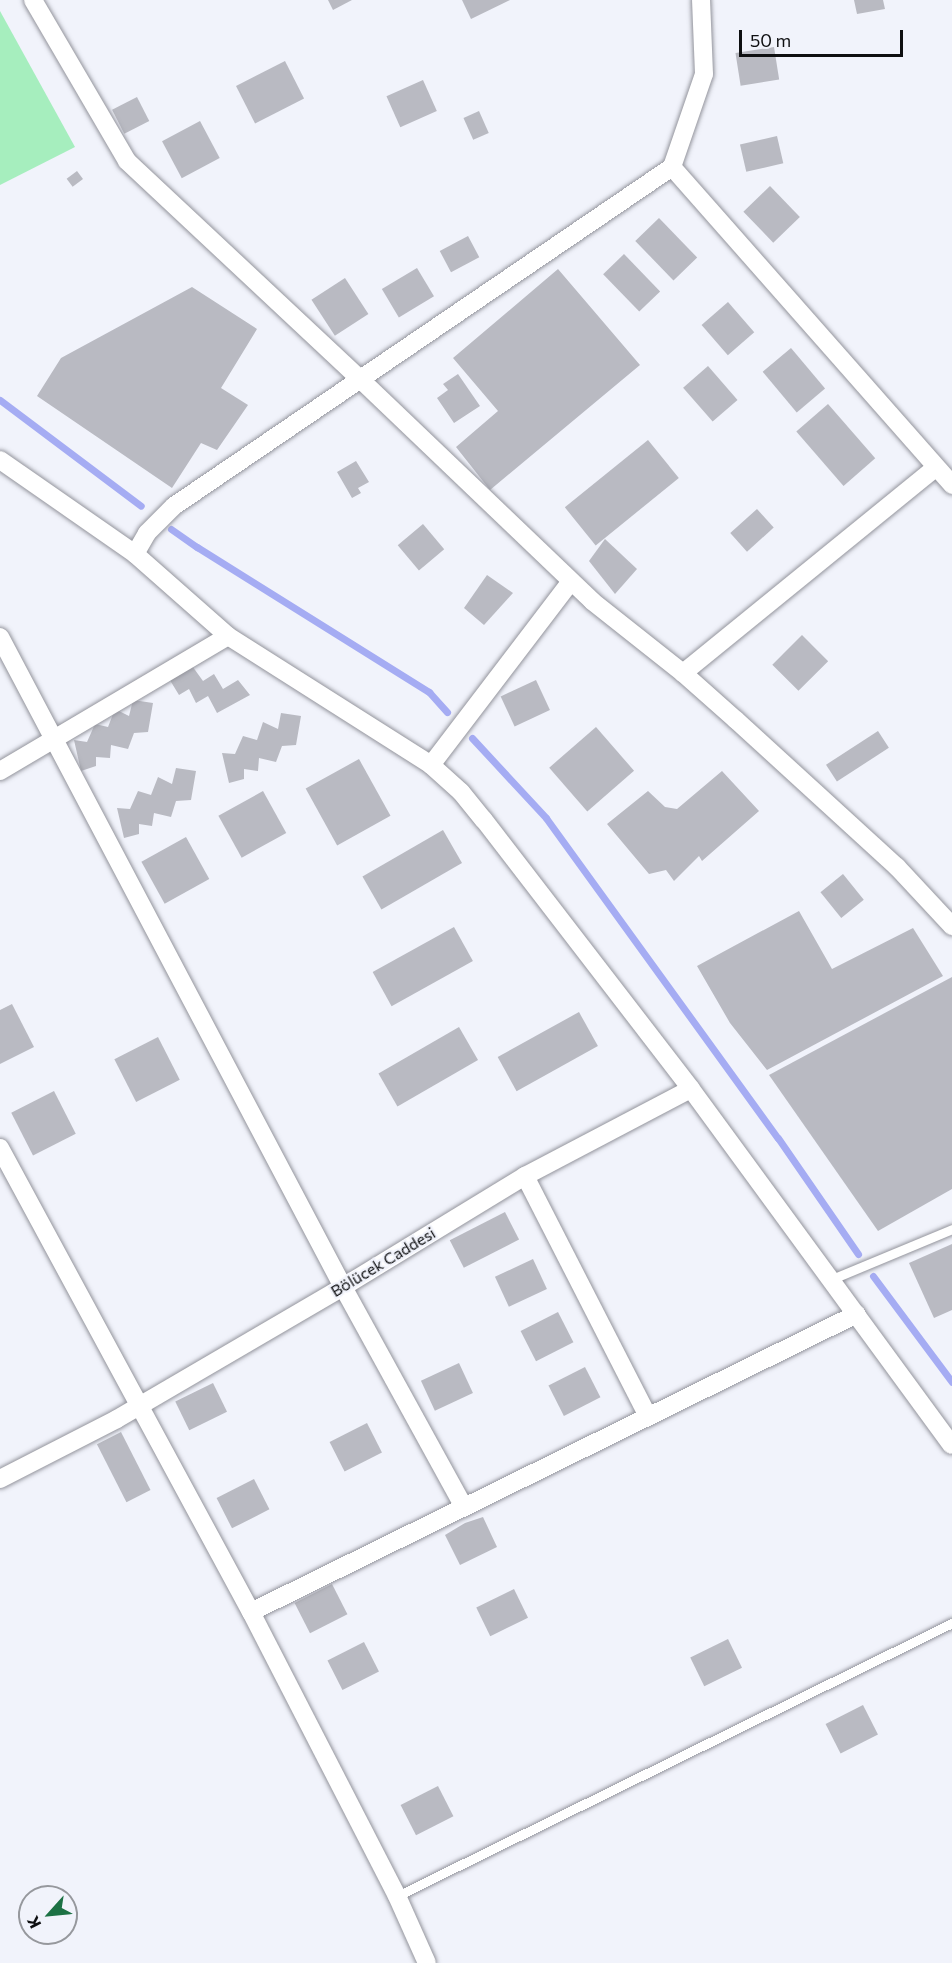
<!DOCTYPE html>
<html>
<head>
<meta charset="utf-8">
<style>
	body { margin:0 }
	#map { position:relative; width:952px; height:1963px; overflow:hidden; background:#f1f3fb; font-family:Commissioner,sans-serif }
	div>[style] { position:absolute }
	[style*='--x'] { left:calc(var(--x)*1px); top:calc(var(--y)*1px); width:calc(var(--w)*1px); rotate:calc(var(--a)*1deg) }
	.green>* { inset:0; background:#a6eebe }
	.stream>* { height:7px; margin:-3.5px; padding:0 3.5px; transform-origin:3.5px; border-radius:3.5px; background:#a5acf3 }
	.building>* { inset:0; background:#b9bac2; transform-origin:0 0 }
	.roads { filter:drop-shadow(0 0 2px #93949c) drop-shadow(0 0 2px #93949c) }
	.lane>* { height:9px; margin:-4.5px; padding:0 4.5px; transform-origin:4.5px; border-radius:4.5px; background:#fff }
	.street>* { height:18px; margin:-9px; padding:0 9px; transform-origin:9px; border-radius:9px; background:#fff }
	span { translate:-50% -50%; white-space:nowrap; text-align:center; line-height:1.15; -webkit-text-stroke:4.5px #f1f3fb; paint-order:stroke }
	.street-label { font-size:16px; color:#0e0f11 }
	.north { position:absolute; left:18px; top:1885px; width:60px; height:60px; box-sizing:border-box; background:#f1f3fb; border:2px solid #96989d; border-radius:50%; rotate:243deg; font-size:16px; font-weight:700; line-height:24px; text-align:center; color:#0e0f11 }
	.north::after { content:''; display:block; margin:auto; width:21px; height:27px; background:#1c7144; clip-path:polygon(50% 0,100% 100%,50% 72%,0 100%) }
	.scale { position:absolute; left:739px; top:30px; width:164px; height:27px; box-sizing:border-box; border:3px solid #0e0f11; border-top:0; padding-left:8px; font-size:18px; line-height:21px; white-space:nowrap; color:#0e0f11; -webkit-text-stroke:4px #f1f3fb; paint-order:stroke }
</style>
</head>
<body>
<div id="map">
	<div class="green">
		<div style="clip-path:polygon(0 11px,75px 147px,0 185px)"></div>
	</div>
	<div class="stream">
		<div style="--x:0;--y:400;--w:176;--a:36.9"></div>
		<div style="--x:171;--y:529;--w:32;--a:35"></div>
		<div style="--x:197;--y:547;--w:274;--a:32"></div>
		<div style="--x:429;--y:692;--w:27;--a:48"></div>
		<div style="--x:472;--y:738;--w:109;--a:47.2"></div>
		<div style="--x:546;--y:818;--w:395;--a:54.1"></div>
		<div style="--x:778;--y:1138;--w:141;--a:55.4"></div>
		<div style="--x:873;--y:1276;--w:132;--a:53.3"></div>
	</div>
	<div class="building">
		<div style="clip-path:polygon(328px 0,352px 0,333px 10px)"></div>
		<div style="clip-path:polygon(462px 0,510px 0,471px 19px)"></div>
		<div style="clip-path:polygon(854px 0,883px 0,885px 9px,857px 14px)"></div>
		<div style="left:774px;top:47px;width:33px;height:39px;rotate:81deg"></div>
		<div style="left:285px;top:61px;width:42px;height:55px;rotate:63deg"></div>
		<div style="left:423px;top:80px;width:34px;height:40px;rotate:66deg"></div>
		<div style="left:137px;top:97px;width:27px;height:28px;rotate:63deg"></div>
		<div style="left:479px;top:111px;width:24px;height:17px;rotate:66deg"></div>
		<div style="left:200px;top:121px;width:42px;height:43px;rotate:62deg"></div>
		<div style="left:777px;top:136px;width:28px;height:38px;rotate:77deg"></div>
		<div style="left:77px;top:171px;width:10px;height:13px;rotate:53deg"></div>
		<div style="left:770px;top:186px;width:43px;height:37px;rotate:46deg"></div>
		<div style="left:659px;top:218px;width:55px;height:33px;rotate:46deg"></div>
		<div style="left:468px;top:236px;width:24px;height:32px;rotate:62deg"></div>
		<div style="left:624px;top:254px;width:52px;height:29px;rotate:46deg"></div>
		<div style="left:417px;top:268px;width:33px;height:41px;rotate:59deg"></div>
		<div style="clip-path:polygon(558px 269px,640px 365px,490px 490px,456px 447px,498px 411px,453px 358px)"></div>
		<div style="left:345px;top:278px;width:43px;height:40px;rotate:57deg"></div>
		<div style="clip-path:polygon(192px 287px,257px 329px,221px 388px,248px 405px,217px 450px,201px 443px,172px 488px,37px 396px,61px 358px)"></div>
		<div style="left:728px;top:302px;width:40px;height:35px;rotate:49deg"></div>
		<div style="left:791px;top:348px;width:53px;height:37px;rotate:50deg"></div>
		<div style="left:708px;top:366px;width:45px;height:33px;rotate:49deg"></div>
		<div style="clip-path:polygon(458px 374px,480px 406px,454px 423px,437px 398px,448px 390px,443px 384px)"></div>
		<div style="left:828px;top:404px;width:72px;height:42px;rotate:49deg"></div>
		<div style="left:648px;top:440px;width:49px;height:107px;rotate:51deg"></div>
		<div style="clip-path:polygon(356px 461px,369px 482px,358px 488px,361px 493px,352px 498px,337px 472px)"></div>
		<div style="left:757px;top:509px;width:25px;height:36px;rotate:48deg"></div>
		<div style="left:423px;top:524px;width:33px;height:33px;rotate:50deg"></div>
		<div style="clip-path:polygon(605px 539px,637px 569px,615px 594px,589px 561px)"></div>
		<div style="clip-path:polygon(487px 575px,513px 593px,484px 625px,464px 608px)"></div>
		<div style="left:802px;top:635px;width:37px;height:42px;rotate:45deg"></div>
		<div style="clip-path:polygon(190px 663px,203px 681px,214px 674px,223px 689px,238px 680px,250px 695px,217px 713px,208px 696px,196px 703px,189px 689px,179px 695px,168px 677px)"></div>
		<div style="left:536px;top:680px;width:33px;height:39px;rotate:65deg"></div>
		<div style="clip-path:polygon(133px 700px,153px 703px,148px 732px,134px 733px,128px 749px,111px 745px,110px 758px,96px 757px,96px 766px,81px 771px,74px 740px,87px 742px,95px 724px,108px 727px,115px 709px,129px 716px)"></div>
		<div style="clip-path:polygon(281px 713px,301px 716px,296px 745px,282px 746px,276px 762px,259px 758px,258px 771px,244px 769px,244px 779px,229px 783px,222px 753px,235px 754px,243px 736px,257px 740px,263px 722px,278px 729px)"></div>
		<div style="left:596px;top:727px;width:58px;height:62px;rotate:49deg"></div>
		<div style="left:878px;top:731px;width:20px;height:62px;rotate:57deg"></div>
		<div style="left:359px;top:759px;width:65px;height:61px;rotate:61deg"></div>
		<div style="clip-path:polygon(176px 768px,196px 771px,191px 800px,176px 801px,171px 817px,154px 813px,152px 826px,139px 824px,139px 834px,124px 838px,117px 808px,130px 809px,138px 791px,151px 795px,158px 777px,172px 784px)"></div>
		<div style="clip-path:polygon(722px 771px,759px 811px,702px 861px,699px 856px,674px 881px,666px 870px,649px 874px,607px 824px,648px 791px,665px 807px,677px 809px)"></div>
		<div style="left:263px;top:791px;width:48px;height:51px;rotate:61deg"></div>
		<div style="left:443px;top:830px;width:38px;height:93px;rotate:60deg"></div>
		<div style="left:186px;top:837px;width:48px;height:51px;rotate:61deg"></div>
		<div style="left:843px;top:874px;width:33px;height:29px;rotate:51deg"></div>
		<div style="clip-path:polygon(799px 911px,832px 969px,913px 928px,943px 976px,767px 1070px,730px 1023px,697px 966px)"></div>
		<div style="left:454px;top:927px;width:39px;height:93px;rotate:61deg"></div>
		<div style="clip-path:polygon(952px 977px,952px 1189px,878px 1231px,769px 1075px)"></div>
		<div style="clip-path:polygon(12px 1004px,34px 1047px,0 1064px,0 1010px)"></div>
		<div style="left:579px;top:1012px;width:39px;height:93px;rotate:61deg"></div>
		<div style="left:459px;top:1027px;width:38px;height:93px;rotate:60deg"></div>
		<div style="left:158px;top:1037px;width:48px;height:49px;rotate:63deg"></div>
		<div style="left:54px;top:1091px;width:48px;height:48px;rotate:63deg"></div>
		<div style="left:505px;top:1212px;width:31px;height:62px;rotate:63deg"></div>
		<div style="clip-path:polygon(952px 1244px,952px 1310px,934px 1318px,909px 1263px)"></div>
		<div style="left:533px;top:1259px;width:33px;height:42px;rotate:65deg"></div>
		<div style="left:558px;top:1312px;width:34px;height:42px;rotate:63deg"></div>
		<div style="left:459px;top:1363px;width:33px;height:42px;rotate:65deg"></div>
		<div style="left:585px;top:1367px;width:34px;height:41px;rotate:63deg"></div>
		<div style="left:213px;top:1383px;width:32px;height:42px;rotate:64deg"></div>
		<div style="left:367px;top:1423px;width:33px;height:42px;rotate:63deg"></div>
		<div style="left:121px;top:1432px;width:65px;height:27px;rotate:63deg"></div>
		<div style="left:254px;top:1479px;width:34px;height:42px;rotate:63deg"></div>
		<div style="clip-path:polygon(483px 1517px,497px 1547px,460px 1565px,445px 1535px,465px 1523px)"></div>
		<div style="left:332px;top:1584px;width:34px;height:42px;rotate:63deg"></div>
		<div style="left:514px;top:1589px;width:32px;height:42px;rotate:64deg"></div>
		<div style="left:728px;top:1639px;width:32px;height:42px;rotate:64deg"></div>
		<div style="left:364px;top:1642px;width:33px;height:41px;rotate:63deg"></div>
		<div style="left:863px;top:1705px;width:33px;height:42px;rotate:63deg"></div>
		<div style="left:438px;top:1786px;width:34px;height:42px;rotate:63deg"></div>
	</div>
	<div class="roads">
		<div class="lane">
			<div style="--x:832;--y:1279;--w:130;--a:-22.6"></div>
			<div style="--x:397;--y:1896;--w:619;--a:-26.19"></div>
		</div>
		<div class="street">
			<div style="--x:33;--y:0;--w:186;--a:59.7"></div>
			<div style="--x:127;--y:161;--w:319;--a:43.1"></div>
			<div style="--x:360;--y:379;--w:321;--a:43.7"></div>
			<div style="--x:592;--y:601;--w:116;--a:38.4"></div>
			<div style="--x:683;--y:673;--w:71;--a:41.6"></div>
			<div style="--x:736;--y:720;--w:218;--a:42.4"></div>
			<div style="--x:897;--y:867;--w:81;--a:47"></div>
			<div style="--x:672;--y:167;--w:424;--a:48.6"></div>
			<div style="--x:0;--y:460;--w:165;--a:34.8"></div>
			<div style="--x:135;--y:554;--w:124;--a:41.4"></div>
			<div style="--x:135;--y:554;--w:24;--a:-60"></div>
			<div style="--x:147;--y:533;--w:38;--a:-45"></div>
			<div style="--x:174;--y:506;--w:602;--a:-34.24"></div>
			<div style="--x:672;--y:167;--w:98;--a:-71"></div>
			<div style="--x:704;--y:74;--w:74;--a:-92.3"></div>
			<div style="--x:0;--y:637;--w:735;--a:62.18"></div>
			<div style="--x:343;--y:1287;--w:251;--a:61.2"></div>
			<div style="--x:683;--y:673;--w:325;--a:-39.1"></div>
			<div style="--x:431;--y:765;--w:231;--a:-52.7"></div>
			<div style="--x:0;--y:771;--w:265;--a:-30.6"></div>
			<div style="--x:228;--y:636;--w:241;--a:32.4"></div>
			<div style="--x:431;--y:765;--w:40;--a:42"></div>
			<div style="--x:461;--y:792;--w:36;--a:51"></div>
			<div style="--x:484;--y:820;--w:339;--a:52.4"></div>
			<div style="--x:691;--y:1089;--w:441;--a:53.8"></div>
			<div style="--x:0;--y:1148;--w:528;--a:61.59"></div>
			<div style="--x:251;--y:1612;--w:319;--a:62.8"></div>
			<div style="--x:397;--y:1896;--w:73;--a:65.9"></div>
			<div style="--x:525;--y:1176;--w:270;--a:62.9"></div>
			<div style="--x:0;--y:1479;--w:131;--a:-27.1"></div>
			<div style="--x:117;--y:1419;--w:262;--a:-30.3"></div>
			<div style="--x:343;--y:1287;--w:213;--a:-31.4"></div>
			<div style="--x:525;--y:1176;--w:187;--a:-27.7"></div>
			<div style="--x:251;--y:1612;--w:675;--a:-26.19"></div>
		</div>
	</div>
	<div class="street-label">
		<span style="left:383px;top:1262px;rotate:-31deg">Bölücek Caddesi</span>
	</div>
	<div class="north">K</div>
	<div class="scale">50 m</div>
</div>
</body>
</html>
